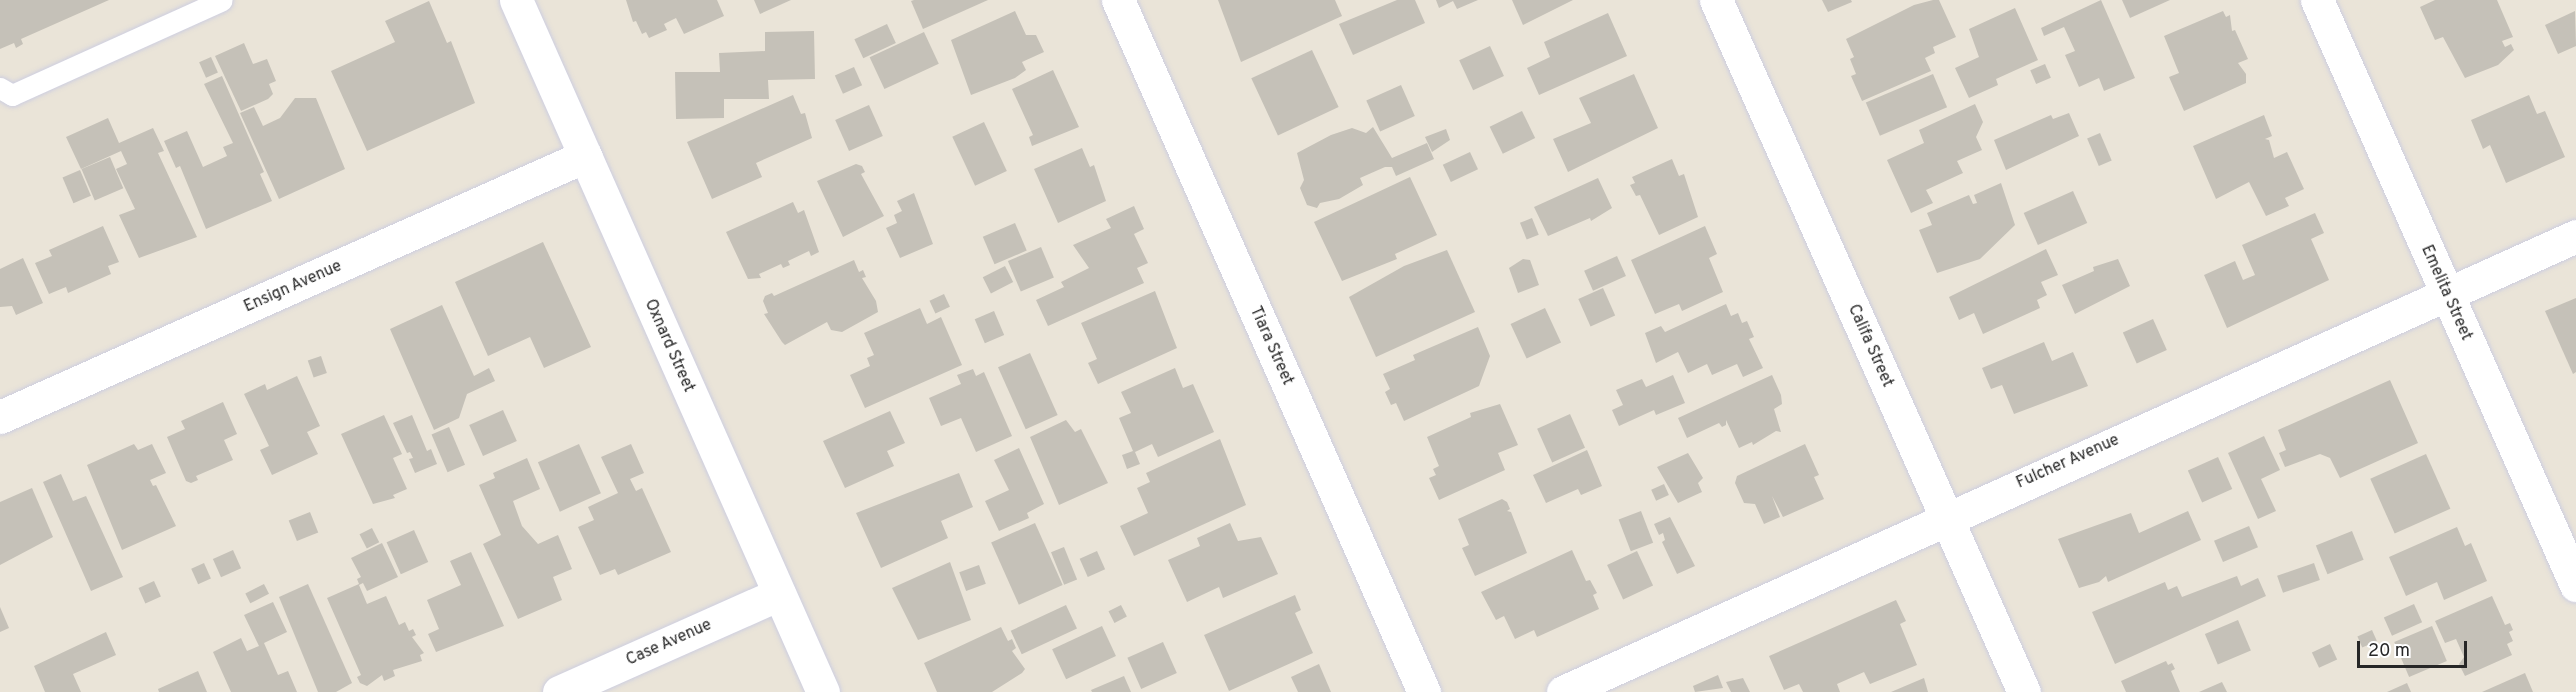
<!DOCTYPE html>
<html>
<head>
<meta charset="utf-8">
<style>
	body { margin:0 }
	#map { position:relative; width:2576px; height:692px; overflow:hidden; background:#eae4d8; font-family:Overpass,sans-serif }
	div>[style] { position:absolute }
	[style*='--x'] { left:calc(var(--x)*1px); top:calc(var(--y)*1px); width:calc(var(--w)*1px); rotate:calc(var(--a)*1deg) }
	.building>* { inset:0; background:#c5c1b8; transform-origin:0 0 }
	.roads { filter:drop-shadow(0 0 2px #cdcee0) drop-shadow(0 0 2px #cdcee0) }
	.lane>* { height:21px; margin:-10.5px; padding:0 10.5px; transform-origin:10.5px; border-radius:10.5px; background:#fff }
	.street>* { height:33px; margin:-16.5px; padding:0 16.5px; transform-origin:16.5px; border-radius:16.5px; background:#fff }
	.secondary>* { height:33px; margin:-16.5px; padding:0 16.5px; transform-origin:16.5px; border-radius:16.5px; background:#fff }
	span { translate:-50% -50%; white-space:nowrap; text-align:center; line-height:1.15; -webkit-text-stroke:4.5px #fff; paint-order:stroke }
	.street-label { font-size:16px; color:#272727 }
	.scale { position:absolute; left:2357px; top:641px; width:110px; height:27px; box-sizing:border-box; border:3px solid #272727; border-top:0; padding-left:8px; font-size:18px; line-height:21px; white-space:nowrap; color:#272727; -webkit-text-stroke:4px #fff; paint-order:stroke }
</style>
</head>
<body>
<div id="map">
	<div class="building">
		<div style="clip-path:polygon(0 0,109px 0,21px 39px,23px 44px,16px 48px,14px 43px,0 49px)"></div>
		<div style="clip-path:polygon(626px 0,717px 0,724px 16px,684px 34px,676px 18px,664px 24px,667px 30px,649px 38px,646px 32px,642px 34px,636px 21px,633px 22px)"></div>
		<div style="clip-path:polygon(754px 0,791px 0,760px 14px)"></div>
		<div style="clip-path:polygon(988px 0,923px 29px,911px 1px,914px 0)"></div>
		<div style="clip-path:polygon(1218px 0,1335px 0,1342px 16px,1241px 62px)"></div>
		<div style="clip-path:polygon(1397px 0,1415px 0,1425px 23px,1353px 55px,1339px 24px)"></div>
		<div style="clip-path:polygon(1436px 0,1478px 0,1457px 9px,1453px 1px,1439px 8px)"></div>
		<div style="clip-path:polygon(1512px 0,1573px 0,1523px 25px)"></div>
		<div style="clip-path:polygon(1822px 0,1851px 0,1852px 2px,1828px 12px)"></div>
		<div style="clip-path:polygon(1933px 0,1939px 0,1956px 37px,1933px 47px,1935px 53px,1925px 58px,1931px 71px,1862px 101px,1851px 76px,1856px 74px,1850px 59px,1854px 57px,1846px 39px,1914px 5px)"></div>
		<div style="clip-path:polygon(2101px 0,2135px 78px,2104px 91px,2099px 78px,2079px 87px,2065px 55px,2075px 51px,2064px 27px,2044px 36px,2041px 28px)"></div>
		<div style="clip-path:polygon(2122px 0,2170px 0,2130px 18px)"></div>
		<div style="clip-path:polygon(2435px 0,2497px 0,2513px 37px,2502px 41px,2505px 47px,2511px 44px,2514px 50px,2498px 65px,2465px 78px,2443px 37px,2435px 40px,2420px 7px)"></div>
		<div style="clip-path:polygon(429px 1px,447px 43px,451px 41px,475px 103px,367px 151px,331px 71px,395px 42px,385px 21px)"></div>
		<div style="clip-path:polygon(2015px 8px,2038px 60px,1996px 79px,1998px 85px,1969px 98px,1955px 68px,1979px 57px,1969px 29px)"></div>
		<div style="clip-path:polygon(1015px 11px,1026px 35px,1036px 35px,1044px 52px,1022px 62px,1026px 70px,1015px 78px,971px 95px,951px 40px)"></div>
		<div style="clip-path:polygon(2223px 11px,2226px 17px,2230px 15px,2232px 31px,2235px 30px,2248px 59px,2238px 63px,2246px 74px,2246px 83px,2184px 111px,2169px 77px,2179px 73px,2164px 36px)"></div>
		<div style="clip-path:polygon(2575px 11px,2576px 46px,2558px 54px,2545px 25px)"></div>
		<div style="clip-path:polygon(1608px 13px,1627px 56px,1539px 95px,1527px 68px,1550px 57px,1544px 42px)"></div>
		<div style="left:887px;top:24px;width:21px;height:36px;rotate:65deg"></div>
		<div style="clip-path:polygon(814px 31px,815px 79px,768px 80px,769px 99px,724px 99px,724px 118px,676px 119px,675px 72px,720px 72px,719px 53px,765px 51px,765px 32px)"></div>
		<div style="left:924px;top:32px;width:35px;height:60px;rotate:65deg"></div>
		<div style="clip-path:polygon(244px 43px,253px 64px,267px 59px,276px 81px,269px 84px,273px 94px,268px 99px,241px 111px,215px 56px)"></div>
		<div style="left:1490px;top:46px;width:33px;height:34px;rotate:65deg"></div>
		<div style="left:1312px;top:50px;width:63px;height:67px;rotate:65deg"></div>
		<div style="left:211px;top:57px;width:17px;height:13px;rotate:66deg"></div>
		<div style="left:2045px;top:64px;width:15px;height:16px;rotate:67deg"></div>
		<div style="left:854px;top:67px;width:20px;height:21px;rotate:66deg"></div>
		<div style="clip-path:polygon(1053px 70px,1079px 127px,1032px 146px,1029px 137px,1033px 135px,1012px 89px)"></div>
		<div style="clip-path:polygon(1634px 74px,1658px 128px,1568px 172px,1553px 139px,1591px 123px,1579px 98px)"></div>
		<div style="left:1933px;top:74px;width:36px;height:73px;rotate:67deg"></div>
		<div style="clip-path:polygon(222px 76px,264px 172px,260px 174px,272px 201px,206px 229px,180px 166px,176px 168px,164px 141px,187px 131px,203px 167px,227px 156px,223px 147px,233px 143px,204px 84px)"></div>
		<div style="left:1401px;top:85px;width:34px;height:38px;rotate:66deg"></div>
		<div style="clip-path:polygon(793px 95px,801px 114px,805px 113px,812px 138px,756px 163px,762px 177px,712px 199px,687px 142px)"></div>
		<div style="clip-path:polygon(2529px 95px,2537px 114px,2545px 111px,2565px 157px,2506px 183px,2490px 145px,2483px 149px,2471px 120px)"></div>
		<div style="clip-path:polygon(295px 98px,316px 98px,345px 169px,279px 199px,240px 113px,254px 107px,263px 126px,280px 118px)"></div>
		<div style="clip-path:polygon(1975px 104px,1983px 122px,1976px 137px,1982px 150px,1957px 161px,1963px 173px,1926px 190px,1933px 203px,1911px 213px,1887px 160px,1924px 143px,1919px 130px)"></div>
		<div style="left:869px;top:105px;width:34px;height:37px;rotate:66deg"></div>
		<div style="left:1522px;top:111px;width:30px;height:36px;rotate:64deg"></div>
		<div style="clip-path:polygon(2069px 113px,2079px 136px,2006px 170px,1994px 140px,2051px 115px,2053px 119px)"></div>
		<div style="clip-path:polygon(2264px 115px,2272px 136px,2265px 139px,2269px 140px,2274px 158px,2287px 152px,2304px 189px,2285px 198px,2289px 206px,2266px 216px,2249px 182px,2216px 199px,2193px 146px)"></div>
		<div style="clip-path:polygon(108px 118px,119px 143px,153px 128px,164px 151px,158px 153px,197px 237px,139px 258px,119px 215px,135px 209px,116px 169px,127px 164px,121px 151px,81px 169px,66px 137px)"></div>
		<div style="left:984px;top:122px;width:54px;height:35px;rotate:65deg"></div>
		<div style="clip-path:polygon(1373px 127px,1392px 158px,1427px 143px,1434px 159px,1396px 176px,1392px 167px,1385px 167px,1360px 178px,1363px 185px,1339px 199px,1320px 203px,1317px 208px,1307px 205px,1300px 188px,1304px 180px,1297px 153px,1331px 135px,1352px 128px,1366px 133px)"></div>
		<div style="clip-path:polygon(1446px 129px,1450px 140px,1432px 152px,1425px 137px)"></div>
		<div style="left:2100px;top:133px;width:30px;height:14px;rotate:67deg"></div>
		<div style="clip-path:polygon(1082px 148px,1090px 167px,1094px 165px,1106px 201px,1058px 223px,1034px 169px)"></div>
		<div style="left:1470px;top:152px;width:19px;height:30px;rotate:65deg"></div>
		<div style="left:110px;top:157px;width:34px;height:31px;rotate:67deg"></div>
		<div style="clip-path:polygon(1672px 159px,1679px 176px,1684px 174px,1698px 217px,1659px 235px,1640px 195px,1636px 196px,1630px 185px,1635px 183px,1632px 177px)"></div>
		<div style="clip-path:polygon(856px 164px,862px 166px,865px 172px,861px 174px,884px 216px,843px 237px,817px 181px)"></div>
		<div style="left:80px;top:170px;width:28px;height:19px;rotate:67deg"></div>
		<div style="clip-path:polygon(1410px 177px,1437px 235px,1395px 254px,1397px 259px,1342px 281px,1314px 222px)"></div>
		<div style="clip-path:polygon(1598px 178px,1612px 208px,1591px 221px,1590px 218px,1548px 236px,1534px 207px)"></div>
		<div style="clip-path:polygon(2001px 183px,2015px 225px,1980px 259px,1937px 273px,1919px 230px,1932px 225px,1927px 213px,1969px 195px,1973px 204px,1977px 203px,1974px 195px)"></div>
		<div style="left:2073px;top:191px;width:35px;height:54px;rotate:66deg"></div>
		<div style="clip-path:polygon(914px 193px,933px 244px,900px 258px,886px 228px,897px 223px,894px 215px,902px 211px,897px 201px)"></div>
		<div style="clip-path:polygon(793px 202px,798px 213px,804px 210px,819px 252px,811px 256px,809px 251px,788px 261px,790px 265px,783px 268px,781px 264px,759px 274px,761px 278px,748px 279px,726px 232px)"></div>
		<div style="clip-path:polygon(1134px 206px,1144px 229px,1134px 234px,1148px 263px,1137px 268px,1144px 283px,1048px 326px,1036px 300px,1064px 287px,1061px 282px,1089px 268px,1073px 245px,1111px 228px,1106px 219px)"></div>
		<div style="clip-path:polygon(2315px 213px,2324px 233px,2311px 239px,2329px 280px,2227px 328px,2204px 275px,2235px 261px,2243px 280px,2255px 275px,2242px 245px)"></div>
		<div style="left:1532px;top:218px;width:18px;height:13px;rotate:68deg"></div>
		<div style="left:1015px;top:223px;width:30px;height:35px;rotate:67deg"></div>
		<div style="clip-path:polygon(103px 226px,119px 262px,108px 266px,111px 274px,68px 293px,66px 287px,49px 294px,35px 263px,52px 256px,49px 250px)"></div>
		<div style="clip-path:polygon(1705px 226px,1717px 254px,1709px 258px,1723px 292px,1682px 311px,1679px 304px,1655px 314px,1631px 260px)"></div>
		<div style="clip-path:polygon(543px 242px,591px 347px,544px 368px,530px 337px,488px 356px,455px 282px)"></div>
		<div style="left:1041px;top:247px;width:33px;height:36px;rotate:67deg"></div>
		<div style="clip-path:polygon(2046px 249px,2058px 275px,2041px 282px,2047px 295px,2037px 300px,2040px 308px,1983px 334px,1974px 313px,1959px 320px,1949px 297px)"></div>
		<div style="clip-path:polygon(1447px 250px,1475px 312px,1376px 357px,1349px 297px,1404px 266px)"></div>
		<div style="left:1617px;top:256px;width:22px;height:36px;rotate:66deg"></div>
		<div style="clip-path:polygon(23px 258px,43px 303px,16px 315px,12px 306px,0 307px,0 269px)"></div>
		<div style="clip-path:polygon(1523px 259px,1530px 260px,1539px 285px,1518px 293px,1509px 268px)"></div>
		<div style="clip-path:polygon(2118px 259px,2130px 286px,2075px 314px,2062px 285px,2094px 271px,2093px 267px)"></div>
		<div style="clip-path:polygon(854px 260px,859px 272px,863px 270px,866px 277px,862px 278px,876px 301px,878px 312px,842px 332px,831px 330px,827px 322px,785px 345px,782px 342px,764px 314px,768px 313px,763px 301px,765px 296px,772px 293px,774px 296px)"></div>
		<div style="left:1005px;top:266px;width:18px;height:25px;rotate:63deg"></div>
		<div style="left:1603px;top:288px;width:30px;height:27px;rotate:66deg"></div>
		<div style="clip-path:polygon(1155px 291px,1177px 348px,1098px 384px,1088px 363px,1097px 359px,1081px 323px)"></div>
		<div style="left:944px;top:294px;width:14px;height:16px;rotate:65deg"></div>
		<div style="clip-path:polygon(2576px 298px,2576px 372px,2573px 374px,2545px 311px)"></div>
		<div style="clip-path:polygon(1726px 304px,1731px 316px,1738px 313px,1742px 323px,1747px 321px,1754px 337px,1749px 339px,1763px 368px,1743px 377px,1737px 364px,1712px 375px,1707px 364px,1688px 373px,1678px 352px,1656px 363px,1645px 333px,1661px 326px,1665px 332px)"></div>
		<div style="clip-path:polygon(442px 305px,474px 376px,489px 368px,495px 381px,467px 394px,459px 418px,434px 430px,390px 329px)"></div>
		<div style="clip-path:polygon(920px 308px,927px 324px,941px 317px,962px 365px,865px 408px,850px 375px,870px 366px,867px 358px,874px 355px,864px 333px)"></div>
		<div style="left:1545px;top:308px;width:38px;height:38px;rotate:65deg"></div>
		<div style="left:994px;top:311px;width:26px;height:21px;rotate:67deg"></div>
		<div style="left:2153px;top:319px;width:34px;height:33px;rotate:66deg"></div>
		<div style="clip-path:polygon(1478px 327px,1490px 356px,1479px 386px,1404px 421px,1396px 403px,1391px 405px,1385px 392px,1390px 389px,1383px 374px,1415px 360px,1413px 355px)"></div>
		<div style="clip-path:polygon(2044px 342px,2052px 361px,2073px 352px,2088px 386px,2014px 414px,2002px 385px,1991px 389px,1982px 368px)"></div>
		<div style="left:1030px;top:353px;width:68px;height:35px;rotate:66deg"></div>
		<div style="left:321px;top:356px;width:18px;height:14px;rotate:71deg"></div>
		<div style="clip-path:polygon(1175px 368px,1183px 388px,1193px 384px,1214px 432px,1158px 457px,1152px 444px,1135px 452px,1140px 464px,1127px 469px,1122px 455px,1133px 451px,1119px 418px,1131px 413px,1121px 392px)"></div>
		<div style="clip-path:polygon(973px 369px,976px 376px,984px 372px,1012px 436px,976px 452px,961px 418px,941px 426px,929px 398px,961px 384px,957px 375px)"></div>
		<div style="clip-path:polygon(1673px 375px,1685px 403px,1656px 415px,1654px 410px,1619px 426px,1612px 410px,1623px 405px,1616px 390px,1642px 379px,1646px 387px)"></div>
		<div style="clip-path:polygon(1772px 375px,1781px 395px,1782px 404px,1774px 409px,1781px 432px,1776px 431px,1753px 445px,1752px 442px,1739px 448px,1726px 420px,1726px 425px,1722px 427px,1719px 423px,1687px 438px,1678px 418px)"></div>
		<div style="clip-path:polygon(297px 376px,320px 426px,307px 432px,318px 454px,272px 475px,260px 450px,269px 446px,244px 394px,265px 384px,267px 390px)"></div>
		<div style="clip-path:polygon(2390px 380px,2418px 443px,2340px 478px,2330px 458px,2320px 454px,2285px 467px,2279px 453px,2286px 450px,2278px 430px)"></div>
		<div style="clip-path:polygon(223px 402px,237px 434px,224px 440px,233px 460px,196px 476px,198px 480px,191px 483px,186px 481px,167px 437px,185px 429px,181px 421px)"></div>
		<div style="clip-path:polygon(1500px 404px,1518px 445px,1498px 453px,1505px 470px,1439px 500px,1429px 478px,1436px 475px,1433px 469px,1439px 466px,1427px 437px,1471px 417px,1470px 413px)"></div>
		<div style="left:503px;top:410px;width:34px;height:37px;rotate:66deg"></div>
		<div style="clip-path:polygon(890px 411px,905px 443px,887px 451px,894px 466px,845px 488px,823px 441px)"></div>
		<div style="left:1570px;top:414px;width:37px;height:36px;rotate:66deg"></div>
		<div style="clip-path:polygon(384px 415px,402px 454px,393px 458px,407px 489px,393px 495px,395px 498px,373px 504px,341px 434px)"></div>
		<div style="clip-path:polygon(412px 415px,427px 451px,431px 449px,437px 464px,415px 473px,409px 459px,413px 458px,410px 452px,407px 453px,393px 423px)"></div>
		<div style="clip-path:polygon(1066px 420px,1075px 432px,1081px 429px,1108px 483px,1059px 505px,1030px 437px)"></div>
		<div style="left:449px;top:427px;width:41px;height:19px;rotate:67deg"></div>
		<div style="clip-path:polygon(2264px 436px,2280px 470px,2261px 479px,2276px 511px,2258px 519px,2228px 453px)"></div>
		<div style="clip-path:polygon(1220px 439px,1246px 505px,1134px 556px,1120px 526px,1148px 513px,1137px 488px,1150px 482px,1146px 473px)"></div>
		<div style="clip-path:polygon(134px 444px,138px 450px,152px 444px,166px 473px,150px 480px,153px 486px,156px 485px,176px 526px,122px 550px,87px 465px)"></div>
		<div style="left:579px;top:444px;width:54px;height:45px;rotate:66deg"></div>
		<div style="clip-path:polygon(631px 444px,644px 473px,630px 479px,636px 491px,642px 488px,671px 552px,618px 575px,615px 569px,600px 575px,578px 527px,594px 520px,588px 507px,618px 493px,601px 457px)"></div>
		<div style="clip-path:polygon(1805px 444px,1819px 475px,1814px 477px,1824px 499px,1783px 517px,1772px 496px,1780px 517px,1764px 524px,1755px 504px,1744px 503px,1735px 483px,1737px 476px)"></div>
		<div style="clip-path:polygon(1019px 448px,1044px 504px,1027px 513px,1029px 518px,999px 531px,985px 501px,1009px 490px,994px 460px)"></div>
		<div style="clip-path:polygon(1587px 450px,1602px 486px,1581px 495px,1578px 489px,1546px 503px,1533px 475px)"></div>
		<div style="clip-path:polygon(1688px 453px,1703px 478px,1698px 483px,1702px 492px,1678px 503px,1657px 467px)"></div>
		<div style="left:2426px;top:454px;width:60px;height:61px;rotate:66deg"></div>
		<div style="left:2218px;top:457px;width:35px;height:33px;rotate:66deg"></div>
		<div style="clip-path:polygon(527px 458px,540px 489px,513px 501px,522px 526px,538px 544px,558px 535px,572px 569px,553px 577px,562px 600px,518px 619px,483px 544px,501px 535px,479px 485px,495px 478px,493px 473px)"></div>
		<div style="clip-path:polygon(959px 473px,973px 507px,941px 521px,948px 538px,881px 568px,856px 513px)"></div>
		<div style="clip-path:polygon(61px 474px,73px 501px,86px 496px,123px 577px,91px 591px,43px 482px)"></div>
		<div style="left:1664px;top:484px;width:12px;height:14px;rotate:66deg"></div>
		<div style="clip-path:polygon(32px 488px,53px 537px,0 565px,0 502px)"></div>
		<div style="clip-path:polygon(1502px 499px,1507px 502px,1510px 509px,1507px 511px,1511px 512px,1527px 553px,1475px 576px,1462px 548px,1469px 545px,1458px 519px)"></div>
		<div style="left:1641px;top:511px;width:34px;height:24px;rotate:69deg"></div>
		<div style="clip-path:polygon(2188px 511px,2201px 540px,2108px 582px,2106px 576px,2099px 582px,2079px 588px,2058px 539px,2131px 513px,2139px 533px)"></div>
		<div style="left:310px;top:512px;width:22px;height:23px;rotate:68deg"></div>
		<div style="clip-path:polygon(1670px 517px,1695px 566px,1677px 574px,1662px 542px,1665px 540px,1663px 533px,1659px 535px,1654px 524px)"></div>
		<div style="left:1035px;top:523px;width:68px;height:48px;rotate:66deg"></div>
		<div style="clip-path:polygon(1230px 523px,1238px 541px,1261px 537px,1278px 574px,1223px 598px,1219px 587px,1187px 602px,1168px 560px,1200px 546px,1197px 538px)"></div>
		<div style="left:2249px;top:526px;width:23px;height:38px;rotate:67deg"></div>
		<div style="clip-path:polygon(2457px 527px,2465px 546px,2471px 543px,2487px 581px,2444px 600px,2437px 582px,2406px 596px,2389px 557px)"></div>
		<div style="left:372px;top:528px;width:16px;height:14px;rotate:63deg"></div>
		<div style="left:414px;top:530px;width:35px;height:30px;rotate:66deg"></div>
		<div style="left:2352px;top:531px;width:31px;height:39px;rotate:68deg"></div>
		<div style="clip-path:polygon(382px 543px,398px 577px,367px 591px,363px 583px,359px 585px,367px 604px,386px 596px,399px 625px,405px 622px,409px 631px,413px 629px,416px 635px,412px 637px,424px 653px,420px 655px,422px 661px,393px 670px,395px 676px,384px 681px,382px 675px,367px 686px,360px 683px,357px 677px,361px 675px,327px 598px,359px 584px,357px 579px,361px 577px,351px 558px)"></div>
		<div style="left:1064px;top:547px;width:35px;height:14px;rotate:68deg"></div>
		<div style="left:233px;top:550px;width:20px;height:22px;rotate:66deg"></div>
		<div style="clip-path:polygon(1572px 550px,1586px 581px,1590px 580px,1597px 593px,1593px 595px,1599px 609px,1537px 637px,1534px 630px,1515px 639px,1504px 616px,1496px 620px,1481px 592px)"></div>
		<div style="left:1097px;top:551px;width:20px;height:19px;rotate:66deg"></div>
		<div style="left:1637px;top:551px;width:38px;height:33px;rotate:65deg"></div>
		<div style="clip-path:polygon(471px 552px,504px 626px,436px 652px,428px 634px,439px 629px,427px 600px,461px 585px,450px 561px)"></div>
		<div style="clip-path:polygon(950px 562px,971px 620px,918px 640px,892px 588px)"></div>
		<div style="left:204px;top:563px;width:17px;height:14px;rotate:66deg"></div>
		<div style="left:2314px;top:563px;width:18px;height:39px;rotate:71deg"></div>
		<div style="left:979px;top:565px;width:20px;height:21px;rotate:70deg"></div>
		<div style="clip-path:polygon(2237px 576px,2241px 586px,2258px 578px,2266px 596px,2115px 664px,2092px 612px,2165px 582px,2168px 590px,2177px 586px,2182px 597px)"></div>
		<div style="left:154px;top:581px;width:17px;height:17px;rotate:66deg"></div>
		<div style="left:264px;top:584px;width:11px;height:21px;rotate:63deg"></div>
		<div style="clip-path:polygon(308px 584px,352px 683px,336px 692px,318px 692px,279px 597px)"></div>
		<div style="clip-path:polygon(1295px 595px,1301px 610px,1295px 613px,1313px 653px,1229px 691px,1204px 635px)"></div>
		<div style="clip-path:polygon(2492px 596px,2505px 625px,2510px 623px,2513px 630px,2509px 632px,2513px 641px,2507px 644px,2512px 655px,2465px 676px,2459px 664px,2464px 657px,2456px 639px,2445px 643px,2435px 621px)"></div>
		<div style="clip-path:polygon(1896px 600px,1906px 621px,1900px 624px,1917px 665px,1870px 684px,1864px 672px,1837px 684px,1840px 692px,1803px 692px,1799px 684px,1784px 690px,1769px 656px)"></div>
		<div style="clip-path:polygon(273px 602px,287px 632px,264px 643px,278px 675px,288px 671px,297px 692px,231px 692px,213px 652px,241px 638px,247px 651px,259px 646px,244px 615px)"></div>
		<div style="left:2414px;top:604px;width:20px;height:33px;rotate:66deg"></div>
		<div style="left:1066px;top:605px;width:26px;height:61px;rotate:65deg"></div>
		<div style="left:1121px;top:605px;width:13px;height:14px;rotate:63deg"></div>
		<div style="clip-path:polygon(0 607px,9px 628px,0 632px)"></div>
		<div style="left:2238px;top:620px;width:33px;height:36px;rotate:67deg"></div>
		<div style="left:1102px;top:626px;width:33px;height:55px;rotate:65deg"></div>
		<div style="left:2432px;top:626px;width:38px;height:41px;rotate:67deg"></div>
		<div style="clip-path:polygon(1001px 627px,1008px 641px,1012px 639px,1016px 648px,1012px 651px,1025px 669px,1022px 673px,992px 692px,937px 692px,924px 663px)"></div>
		<div style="left:2372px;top:630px;width:12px;height:16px;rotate:66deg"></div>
		<div style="clip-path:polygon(106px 632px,116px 655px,73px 674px,81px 692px,45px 692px,34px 666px)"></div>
		<div style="left:1163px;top:642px;width:34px;height:39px;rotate:66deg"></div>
		<div style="left:2330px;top:644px;width:17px;height:20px;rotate:65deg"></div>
		<div style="clip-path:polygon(2166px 661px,2168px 665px,2172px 663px,2175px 669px,2171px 671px,2180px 692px,2126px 692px,2121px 681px)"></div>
		<div style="clip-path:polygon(1319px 664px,1331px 692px,1298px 692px,1291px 677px)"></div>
		<div style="clip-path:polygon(198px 671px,207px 692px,159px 692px,158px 689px)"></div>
		<div style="clip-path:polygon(2525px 673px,2533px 692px,2482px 692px)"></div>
		<div style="clip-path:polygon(1718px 675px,1723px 688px,1695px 692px,1693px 686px)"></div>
		<div style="clip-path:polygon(1124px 676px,1131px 692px,1092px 692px,1091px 690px)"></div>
		<div style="clip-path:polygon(1743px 678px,1750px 692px,1731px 692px,1726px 682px)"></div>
		<div style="clip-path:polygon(1924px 678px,1928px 692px,1891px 692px)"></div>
		<div style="clip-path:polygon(2222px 682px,2227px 692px,2199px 692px)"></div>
		<div style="clip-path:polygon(2407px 683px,2411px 692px,2387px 692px)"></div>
	</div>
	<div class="roads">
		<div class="lane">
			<div style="--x:0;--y:88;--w:14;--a:30"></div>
			<div style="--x:12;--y:95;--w:230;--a:-24.3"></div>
		</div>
		<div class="street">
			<div style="--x:1118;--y:0;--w:757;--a:66.15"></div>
			<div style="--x:1716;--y:0;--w:757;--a:66.01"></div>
			<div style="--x:2317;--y:0;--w:640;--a:66.12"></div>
			<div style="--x:0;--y:417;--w:641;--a:-24.04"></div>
			<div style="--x:559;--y:692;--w:241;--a:-24"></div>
			<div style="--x:1563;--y:692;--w:1111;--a:-24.23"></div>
		</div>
		<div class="secondary">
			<div style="--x:516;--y:0;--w:757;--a:66.08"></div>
		</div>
	</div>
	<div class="street-label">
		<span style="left:293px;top:287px;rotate:-24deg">Ensign Avenue</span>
		<span style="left:2446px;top:293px;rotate:66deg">Emelita Street</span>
		<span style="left:669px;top:346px;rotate:66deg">Oxnard Street</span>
		<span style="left:1271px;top:346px;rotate:66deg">Tiara Street</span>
		<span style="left:1870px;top:346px;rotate:66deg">Califa Street</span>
		<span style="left:2068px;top:462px;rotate:-24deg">Fulcher Avenue</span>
		<span style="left:669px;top:643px;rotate:-24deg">Case Avenue</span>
	</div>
	<div class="scale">20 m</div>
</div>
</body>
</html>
